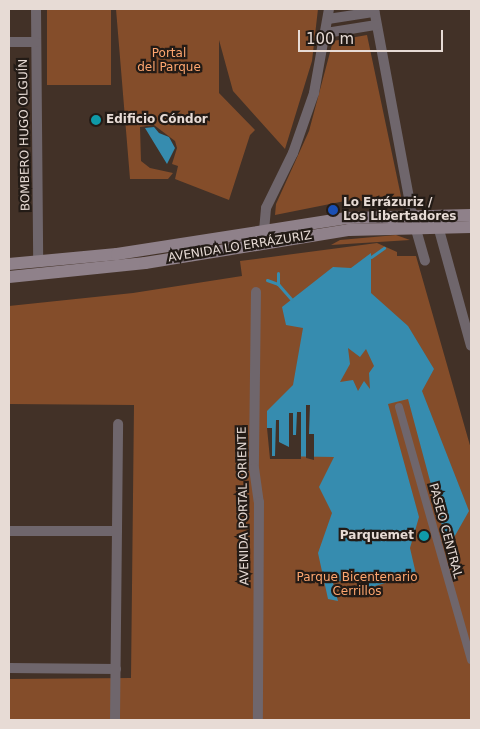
<!DOCTYPE html>
<html>
<head>
<meta charset="utf-8">
<style>
	body { margin:0 }
	#map { position:relative; width:480px; height:729px; overflow:hidden; background:#423127; font-family:"DejaVu Sans",sans-serif }
	div>[style] { position:absolute }
	[style*='--x'] { left:calc(var(--x)*1px); top:calc(var(--y)*1px); width:calc(var(--w)*1px); rotate:calc(var(--a)*1deg) }
	.green>* { inset:0; background:#844d2a; transform-origin:0 0 }
	.water>* { inset:0; background:#368caf }
	.pier>* { inset:0; background:#423127 }
	.stream>* { height:3px; margin:-1.5px; padding:0 1.5px; transform-origin:1.5px; border-radius:1.5px; background:#368caf }
	.pedestrian>* { height:8px; margin:-4px; padding:0 4px; transform-origin:4px; border-radius:4px; background:#6f666c }
	.minor>* { height:10px; margin:-5px; padding:0 5px; transform-origin:5px; border-radius:5px; background:#6f666c }
	.secondary>* { height:12px; margin:-6px; padding:0 6px; transform-origin:6px; border-radius:6px; background:#8f818a }
	.dots>* { width:14px; height:14px; translate:-50% -50%; box-sizing:border-box; border:2px solid #231b16; border-radius:50% }
	span { translate:-50% -50%; white-space:nowrap; text-align:center; line-height:1.15; -webkit-text-stroke:4.5px #231b16; paint-order:stroke }
	.park-label { font-size:12px; color:#fea66f }
	.poi-label { font-size:12px; color:#e7dbd5; font-weight:700 }
	.left { translate:0 -50%; text-align:left }
	.right { translate:-100% -50%; text-align:right }
	.street-label { font-size:12px; color:#e7dbd5 }
	.frame { position:absolute; inset:0; border:10px solid #e7dbd5; pointer-events:none }
	.scale { position:absolute; left:298px; top:30px; width:145px; height:22px; box-sizing:border-box; border:2px solid #e7dbd5; border-top:0; padding-left:6px; font-size:15px; line-height:18px; white-space:nowrap; color:#e7dbd5; -webkit-text-stroke:4px #231b16; paint-order:stroke }
</style>
</head>
<body>
<div id="map">
	<div class="green">
		<div style="left:47px;top:9px;width:64px;height:76px"></div>
		<div style="clip-path:polygon(116px 9px,318px 9px,312px 61px,285px 149px,233px 91px,219px 40px,219px 93px,255px 130px,250px 135px,229px 200px,175px 179px,178px 166px,172px 164px,177px 148px,175px 141px,154px 125px,140px 127px,141px 161px,150px 168px,173px 173px,168px 179px,130px 179px)"></div>
		<div style="clip-path:polygon(367px 35px,402px 201px,345px 201px,275px 215px,276px 204px,309px 131px,333px 41px)"></div>
		<div style="clip-path:polygon(396px 235px,410px 240px,331px 245px,340px 240px)"></div>
		<div style="clip-path:polygon(377px 243px,397px 252px,397px 256px,416px 256px,471px 449px,471px 720px,9px 720px,9px 679px,131px 678px,134px 405px,9px 404px,9px 306px,133px 293px,242px 276px,240px 261px)"></div>
	</div>
	<div class="water">
		<div style="clip-path:polygon(154px 127px,159px 133px,169px 137px,175px 148px,167px 164px,145px 128px)"></div>
		<div style="clip-path:polygon(evenodd,371px 253px,371px 293px,408px 326px,434px 369px,422px 391px,469px 511px,448px 548px,408px 399px,388px 404px,419px 517px,410px 548px,416px 574px,365px 589px,361px 575px,333px 583px,338px 601px,328px 599px,318px 553px,332px 513px,319px 487px,334px 457px,272px 456px,272px 428px,267px 428px,267px 411px,293px 385px,303px 328px,286px 325px,282px 307px,333px 267px,351px 268px,371px 253px,348px 348px,360px 357px,366px 349px,374px 366px,369px 373px,370px 389px,364px 381px,358px 391px,353px 380px,340px 382px,350px 364px,348px 348px)"></div>
	</div>
	<div class="pier">
		<div style="clip-path:polygon(306px 405px,310px 405px,309px 434px,314px 434px,314px 460px,306px 458px)"></div>
		<div style="clip-path:polygon(297px 412px,301px 412px,301px 459px,270px 459px,267px 428px,272px 428px,272px 456px,275px 456px,276px 420px,279px 420px,279px 442px,289px 447px,289px 413px,293px 413px,293px 435px,296px 435px)"></div>
	</div>
	<div class="stream">
		<div style="--x:371;--y:257;--w:16;--a:-35"></div>
		<div style="--x:267;--y:280;--w:12;--a:20"></div>
		<div style="--x:278;--y:284;--w:20;--a:49"></div>
		<div style="--x:278;--y:284;--w:11;--a:-90"></div>
	</div>
	<div class="pedestrian">
		<div style="--x:399;--y:407;--w:263;--a:74.1"></div>
	</div>
	<div class="minor">
		<div style="--x:36;--y:9;--w:253;--a:89.5"></div>
		<div style="--x:374;--y:9;--w:208;--a:79.5"></div>
		<div style="--x:328;--y:19;--w:47;--a:-8.7"></div>
		<div style="--x:326;--y:33;--w:51;--a:-9.1"></div>
		<div style="--x:9;--y:42;--w:27;--a:0"></div>
		<div style="--x:415;--y:226;--w:36;--a:74"></div>
		<div style="--x:438;--y:226;--w:124;--a:74.6"></div>
		<div style="--x:264;--y:231;--w:23;--a:-85"></div>
		<div style="--x:266;--y:208;--w:61;--a:-63.9"></div>
		<div style="--x:293;--y:153;--w:64;--a:-70.7"></div>
		<div style="--x:314;--y:93;--w:85;--a:-79.9"></div>
		<div style="--x:256;--y:292;--w:176;--a:90.7"></div>
		<div style="--x:254;--y:468;--w:34;--a:82"></div>
		<div style="--x:259;--y:502;--w:218;--a:90.3"></div>
		<div style="--x:9;--y:531;--w:108;--a:0"></div>
		<div style="--x:9;--y:668;--w:107;--a:0.5"></div>
		<div style="--x:115;--y:720;--w:296;--a:-89.4"></div>
	</div>
	<div class="secondary">
		<div style="--x:9;--y:264;--w:108;--a:-5.3"></div>
		<div style="--x:117;--y:254;--w:234;--a:-8.9"></div>
		<div style="--x:348;--y:218;--w:123;--a:-1.4"></div>
		<div style="--x:9;--y:277;--w:137;--a:-5.9"></div>
		<div style="--x:145;--y:263;--w:207;--a:-9.2"></div>
		<div style="--x:349;--y:230;--w:122;--a:-1.4"></div>
	</div>
	<div class="dots">
		<div style="left:96px;top:120px;background:#0f9aa8"></div>
		<div style="left:333px;top:210px;background:#1a4fb4"></div>
		<div style="left:424px;top:536px;background:#0f9aa8"></div>
	</div>
	<div class="park-label">
		<span style="left:169px;top:61px">Portal<br>del Parque</span>
		<span style="left:357px;top:585px">Parque Bicentenario<br>Cerrillos</span>
	</div>
	<div class="poi-label">
		<span class="left" style="left:106px;top:120px">Edificio Cóndor</span>
		<span class="left" style="left:343px;top:210px">Lo Errázuriz /<br>Los Libertadores</span>
		<span class="right" style="left:414px;top:536px">Parquemet</span>
	</div>
	<div class="street-label">
		<span style="left:25px;top:135px;rotate:-91deg">BOMBERO HUGO OLGUÍN</span>
		<span style="left:240px;top:247px;rotate:-9deg">AVENIDA LO ERRÁZURIZ</span>
		<span style="left:244px;top:506px;rotate:-91deg">AVENIDA PORTAL ORIENTE</span>
		<span style="left:445px;top:531px;rotate:75deg">PASEO CENTRAL</span>
	</div>
	<div class="frame"></div>
	<div class="scale">100 m</div>
</div>
</body>
</html>
